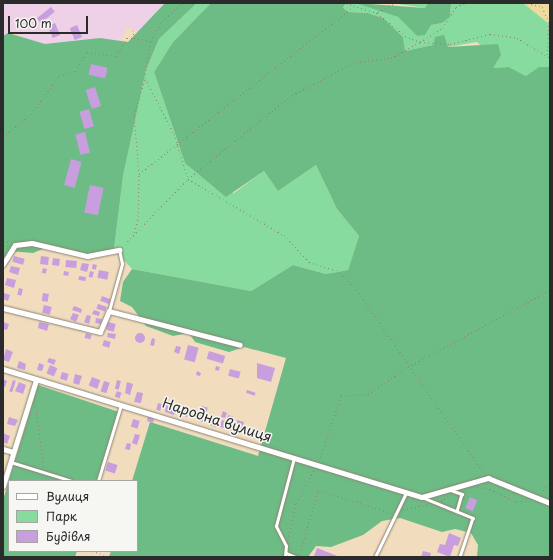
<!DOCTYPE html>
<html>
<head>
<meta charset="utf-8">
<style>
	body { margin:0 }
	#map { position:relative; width:553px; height:560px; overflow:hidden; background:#f1ddbe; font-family:"Playpen Sans",sans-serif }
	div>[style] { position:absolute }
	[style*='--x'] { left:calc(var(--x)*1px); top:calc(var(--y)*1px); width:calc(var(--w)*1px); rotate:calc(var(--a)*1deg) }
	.built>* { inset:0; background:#eed0e7 }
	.green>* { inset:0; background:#87db9e }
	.forest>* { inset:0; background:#6dbb85 }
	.sand>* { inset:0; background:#eeda9e }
	.building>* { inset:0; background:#c89ede; transform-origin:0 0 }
	.round { border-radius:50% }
	.path>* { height:1px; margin-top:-0.5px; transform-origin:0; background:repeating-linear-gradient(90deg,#8e8474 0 1px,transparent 0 4px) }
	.roads { filter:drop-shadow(0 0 1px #8e8474) drop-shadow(0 0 1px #8e8474) }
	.service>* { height:2.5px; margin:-1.25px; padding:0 1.25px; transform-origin:1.25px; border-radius:1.25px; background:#fff }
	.minor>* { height:5px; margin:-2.5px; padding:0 2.5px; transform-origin:2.5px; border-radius:2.5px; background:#fff }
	span { translate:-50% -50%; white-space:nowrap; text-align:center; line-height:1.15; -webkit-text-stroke:3px #f6f6f2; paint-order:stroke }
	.street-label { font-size:14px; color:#2b2b2b }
	.frame { position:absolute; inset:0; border:4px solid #2b2b2b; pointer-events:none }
	.legend { position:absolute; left:8px; top:480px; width:130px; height:72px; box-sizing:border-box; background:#f6f6f2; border:1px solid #a5a5a2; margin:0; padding:5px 7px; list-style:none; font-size:12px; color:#2b2b2b }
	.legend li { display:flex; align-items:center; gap:8px; height:20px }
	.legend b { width:20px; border:1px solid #a5a5a2 }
	.scale { position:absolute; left:8px; top:16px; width:80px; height:18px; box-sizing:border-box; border:2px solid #2b2b2b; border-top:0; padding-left:5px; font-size:12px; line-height:14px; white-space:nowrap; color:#2b2b2b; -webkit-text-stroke:3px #f6f6f2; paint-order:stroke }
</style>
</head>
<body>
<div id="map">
	<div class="built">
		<div style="clip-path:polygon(3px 3px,164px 3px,145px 35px,127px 27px,117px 49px,36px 49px,14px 31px,3px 38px)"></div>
	</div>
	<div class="green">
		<div style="clip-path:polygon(197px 3px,211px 3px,173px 42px,154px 72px,185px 163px,234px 193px,264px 171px,278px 191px,316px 165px,337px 209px,359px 236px,348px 270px,326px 274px,293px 265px,251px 291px,132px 269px,114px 249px,123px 176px,146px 70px,159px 39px)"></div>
		<div style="clip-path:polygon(346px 3px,365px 4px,398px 17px,417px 36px,425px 34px,431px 25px,442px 23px,450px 17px,451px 3px,523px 3px,550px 23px,550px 67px,526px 76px,509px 67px,493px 68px,491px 67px,498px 61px,477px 42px,448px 47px,434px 40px,433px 45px,405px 51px,403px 37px,383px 18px,368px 13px,348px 12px,343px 9px)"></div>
		<div style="clip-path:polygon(392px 3px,428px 3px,425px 8px)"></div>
	</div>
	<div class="forest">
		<div style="clip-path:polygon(165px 3px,197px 3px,159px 39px,146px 70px,123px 176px,114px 249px,86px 255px,50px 246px,33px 253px,8px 251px,3px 265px,3px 36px,8px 33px,45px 44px,100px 38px,128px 42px)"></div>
		<div style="clip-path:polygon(211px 3px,346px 3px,343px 8px,348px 12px,368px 13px,383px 18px,403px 37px,405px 51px,433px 45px,435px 37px,444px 35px,448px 47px,498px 44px,501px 55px,493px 68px,509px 67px,526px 76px,539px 67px,550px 67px,550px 557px,477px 557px,478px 545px,471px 533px,455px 529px,442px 532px,400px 518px,382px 521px,363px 535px,331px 547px,316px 546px,308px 557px,109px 557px,111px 551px,137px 551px,137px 481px,132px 481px,150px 422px,258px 456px,286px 358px,244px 347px,229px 352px,195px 342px,189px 333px,173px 336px,146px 326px,132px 307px,120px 301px,123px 282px,132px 269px,251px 291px,293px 265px,326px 274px,348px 270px,359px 236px,337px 209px,316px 165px,278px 191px,264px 171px,226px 197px,185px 163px,154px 72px,173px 42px)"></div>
		<div style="clip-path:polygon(356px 3px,425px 8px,428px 3px,451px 3px,450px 17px,442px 23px,431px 25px,425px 35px,417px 36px,398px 17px)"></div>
		<div style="clip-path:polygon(38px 385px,119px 412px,98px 481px,9px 481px,9px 551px,77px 551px,75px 557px,3px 557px,3px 500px)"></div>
	</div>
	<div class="sand">
		<div style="clip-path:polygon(523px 3px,550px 3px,550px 23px,548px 23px)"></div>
	</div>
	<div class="building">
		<div style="left:51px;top:7px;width:6px;height:18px;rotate:51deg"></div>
		<div style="left:55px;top:23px;width:13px;height:8px;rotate:67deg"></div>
		<div style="left:77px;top:25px;width:13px;height:8px;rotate:67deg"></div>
		<div style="left:91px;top:64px;width:17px;height:11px;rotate:13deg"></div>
		<div style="left:95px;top:87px;width:20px;height:10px;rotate:72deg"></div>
		<div style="left:89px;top:109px;width:18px;height:10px;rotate:74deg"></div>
		<div style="left:85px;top:132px;width:21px;height:10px;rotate:76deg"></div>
		<div style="left:71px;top:159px;width:11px;height:27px;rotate:15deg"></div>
		<div style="left:90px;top:185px;width:14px;height:28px;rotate:12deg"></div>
		<div style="left:14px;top:256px;width:11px;height:6px;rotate:15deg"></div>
		<div style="left:41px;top:256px;width:8px;height:8px;rotate:7deg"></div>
		<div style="left:53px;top:258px;width:7px;height:7px;rotate:8deg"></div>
		<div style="left:66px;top:260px;width:11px;height:7px;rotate:5deg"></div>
		<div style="clip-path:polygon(82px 263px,89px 264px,87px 272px,80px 270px)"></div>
		<div style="left:93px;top:264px;width:4px;height:5px;rotate:14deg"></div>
		<div style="clip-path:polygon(11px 266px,20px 268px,18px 275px,9px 272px)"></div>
		<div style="left:43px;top:268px;width:4px;height:5px;rotate:14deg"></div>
		<div style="left:99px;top:270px;width:10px;height:8px;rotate:11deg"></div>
		<div style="left:64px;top:271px;width:5px;height:4px;rotate:11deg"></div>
		<div style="left:90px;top:271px;width:4px;height:6px;rotate:14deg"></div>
		<div style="left:79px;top:276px;width:7px;height:4px;rotate:8deg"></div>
		<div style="clip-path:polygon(7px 278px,16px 280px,14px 288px,5px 285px)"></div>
		<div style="left:19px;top:288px;width:4px;height:7px;rotate:14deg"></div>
		<div style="clip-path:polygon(4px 293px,10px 295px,8px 301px,3px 299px)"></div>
		<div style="left:43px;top:293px;width:6px;height:8px;rotate:9deg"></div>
		<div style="left:102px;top:296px;width:9px;height:5px;rotate:21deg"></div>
		<div style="left:98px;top:304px;width:9px;height:5px;rotate:18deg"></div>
		<div style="left:44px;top:305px;width:8px;height:8px;rotate:14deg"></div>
		<div style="clip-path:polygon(74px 306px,82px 309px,81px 313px,72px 310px)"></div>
		<div style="clip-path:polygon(94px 310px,100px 312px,99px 316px,92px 314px)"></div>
		<div style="clip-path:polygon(73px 313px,79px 315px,76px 322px,70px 319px)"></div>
		<div style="clip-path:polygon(87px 315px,91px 316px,89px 324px,84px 322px)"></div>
		<div style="left:96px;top:318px;width:6px;height:5px;rotate:9deg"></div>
		<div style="clip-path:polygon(3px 322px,9px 324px,7px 330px,3px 329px)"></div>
		<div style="clip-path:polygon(39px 322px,49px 324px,47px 331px,38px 328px)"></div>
		<div style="left:108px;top:322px;width:8px;height:8px;rotate:14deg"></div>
		<div style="left:86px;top:333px;width:6px;height:5px;rotate:18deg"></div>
		<div style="clip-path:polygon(108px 333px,116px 334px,115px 339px,107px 337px)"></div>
		<div class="round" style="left:135px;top:333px;width:10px;height:10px"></div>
		<div style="clip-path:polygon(152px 338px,155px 339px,154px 346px,150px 345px)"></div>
		<div style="left:104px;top:340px;width:7px;height:6px;rotate:16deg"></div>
		<div style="left:188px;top:345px;width:11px;height:15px;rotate:15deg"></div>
		<div style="clip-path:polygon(176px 346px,181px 347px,179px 354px,174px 352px)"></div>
		<div style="clip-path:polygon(6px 349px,13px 352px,9px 362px,3px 360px)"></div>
		<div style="left:209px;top:351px;width:17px;height:8px;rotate:17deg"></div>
		<div style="clip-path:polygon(49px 358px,56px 360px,54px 365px,47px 362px)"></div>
		<div style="clip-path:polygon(19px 361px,26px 364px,25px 370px,17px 368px)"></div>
		<div style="clip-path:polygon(39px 363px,44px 365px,42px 371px,37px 370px)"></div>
		<div style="clip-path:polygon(257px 363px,275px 368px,271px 382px,257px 378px)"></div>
		<div style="left:50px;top:365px;width:8px;height:9px;rotate:23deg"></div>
		<div style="left:216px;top:366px;width:4px;height:4px;rotate:14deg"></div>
		<div style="left:230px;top:369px;width:11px;height:7px;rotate:15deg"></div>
		<div style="clip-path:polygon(197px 371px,201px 373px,200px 376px,196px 375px)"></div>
		<div style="left:62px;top:372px;width:7px;height:7px;rotate:16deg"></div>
		<div style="clip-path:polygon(75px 374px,82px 376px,79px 385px,73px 383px)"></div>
		<div style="left:92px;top:377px;width:9px;height:9px;rotate:21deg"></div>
		<div style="clip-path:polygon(3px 379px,7px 381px,5px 387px,3px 386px)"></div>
		<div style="left:13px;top:380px;width:3px;height:12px;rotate:18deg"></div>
		<div style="left:117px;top:380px;width:4px;height:9px;rotate:14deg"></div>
		<div style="left:104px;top:381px;width:6px;height:11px;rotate:18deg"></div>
		<div style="clip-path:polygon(19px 382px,26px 385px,23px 394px,15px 391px)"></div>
		<div style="clip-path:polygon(127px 382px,133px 384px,130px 395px,125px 393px)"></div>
		<div style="left:247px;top:390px;width:9px;height:3px;rotate:18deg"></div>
		<div style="left:117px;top:391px;width:5px;height:6px;rotate:22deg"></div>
		<div style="clip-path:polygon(137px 392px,143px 393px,141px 403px,134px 402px)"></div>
		<div style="left:158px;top:403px;width:4px;height:7px;rotate:14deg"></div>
		<div style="clip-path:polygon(166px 405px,176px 408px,174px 415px,165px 412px)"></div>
		<div style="left:202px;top:406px;width:6px;height:15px;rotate:18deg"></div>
		<div style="clip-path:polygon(184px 408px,190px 409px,187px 417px,182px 415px)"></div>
		<div style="clip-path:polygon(223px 411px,227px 413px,225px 418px,221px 417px)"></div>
		<div style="clip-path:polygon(148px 415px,154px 417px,153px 423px,147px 421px)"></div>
		<div style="left:228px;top:415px;width:6px;height:3px;rotate:18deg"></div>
		<div style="clip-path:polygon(9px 417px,18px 420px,15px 426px,7px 424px)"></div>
		<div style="left:213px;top:418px;width:6px;height:8px;rotate:18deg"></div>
		<div style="left:133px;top:419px;width:7px;height:8px;rotate:16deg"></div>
		<div style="left:222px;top:420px;width:13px;height:7px;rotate:18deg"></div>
		<div style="clip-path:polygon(237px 420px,244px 422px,243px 426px,237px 424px)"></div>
		<div style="clip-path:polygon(241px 426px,248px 429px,245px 434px,239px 431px)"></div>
		<div style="left:254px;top:428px;width:6px;height:6px;rotate:18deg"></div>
		<div style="clip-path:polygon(3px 433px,10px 436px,7px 444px,3px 442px)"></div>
		<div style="clip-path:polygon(135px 434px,140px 435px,137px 445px,132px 443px)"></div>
		<div style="clip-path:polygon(127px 443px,131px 444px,130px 450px,125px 449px)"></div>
		<div style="left:108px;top:462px;width:10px;height:9px;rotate:17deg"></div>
		<div style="left:470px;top:497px;width:8px;height:12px;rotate:23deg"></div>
		<div style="clip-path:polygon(449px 533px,461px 538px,458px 546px,454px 545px,450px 557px,437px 552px,440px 544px,445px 545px)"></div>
		<div style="clip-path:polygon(317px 548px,340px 557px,314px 556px)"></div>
		<div style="clip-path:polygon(423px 551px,431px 553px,430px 557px,421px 557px)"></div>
	</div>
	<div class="path">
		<div style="--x:346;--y:3;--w:33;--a:18"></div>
		<div style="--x:377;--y:13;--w:36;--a:39"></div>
		<div style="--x:405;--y:36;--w:16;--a:22"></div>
		<div style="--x:420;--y:42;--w:30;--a:4"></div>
		<div style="--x:450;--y:44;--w:41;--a:-14"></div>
		<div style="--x:490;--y:34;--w:27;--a:8"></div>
		<div style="--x:517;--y:38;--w:39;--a:31"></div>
		<div style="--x:527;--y:3;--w:16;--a:15"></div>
		<div style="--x:542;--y:7;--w:17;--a:65"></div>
		<div style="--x:549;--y:22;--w:33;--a:93"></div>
		<div style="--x:378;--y:12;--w:20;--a:-27"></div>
		<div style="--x:133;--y:30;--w:8;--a:83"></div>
		<div style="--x:134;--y:38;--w:15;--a:11"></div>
		<div style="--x:145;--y:78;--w:63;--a:62.6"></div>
		<div style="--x:174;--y:134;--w:47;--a:72.7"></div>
		<div style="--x:188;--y:179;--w:134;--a:-38.9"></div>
		<div style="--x:292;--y:95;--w:72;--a:-27.3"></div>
		<div style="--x:356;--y:62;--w:35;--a:-7"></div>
		<div style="--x:391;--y:58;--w:33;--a:-29"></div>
		<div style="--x:420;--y:42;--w:26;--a:-32"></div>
		<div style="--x:442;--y:28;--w:25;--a:-56"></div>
		<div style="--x:456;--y:7;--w:10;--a:-24"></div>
		<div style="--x:3;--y:137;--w:36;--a:-39"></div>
		<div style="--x:31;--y:114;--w:47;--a:-53.6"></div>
		<div style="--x:59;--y:76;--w:17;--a:-17"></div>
		<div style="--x:75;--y:71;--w:22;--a:-58"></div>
		<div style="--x:87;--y:52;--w:29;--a:8"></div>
		<div style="--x:116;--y:56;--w:21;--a:-59"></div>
		<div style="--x:127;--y:38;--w:7;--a:0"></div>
		<div style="--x:139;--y:174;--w:274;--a:-37.9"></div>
		<div style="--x:133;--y:236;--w:17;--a:-73"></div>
		<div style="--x:138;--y:220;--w:46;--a:-88.8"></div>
		<div style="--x:139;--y:174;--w:59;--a:-94.8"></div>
		<div style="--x:134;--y:115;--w:39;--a:-73"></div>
		<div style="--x:145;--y:78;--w:37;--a:-82"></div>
		<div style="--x:150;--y:41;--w:23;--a:-59"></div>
		<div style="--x:162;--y:21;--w:28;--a:-41"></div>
		<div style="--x:3;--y:241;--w:8;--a:14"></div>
		<div style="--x:3;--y:246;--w:5;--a:0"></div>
		<div style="--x:122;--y:247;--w:95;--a:-45.9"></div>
		<div style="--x:188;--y:179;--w:111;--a:30.3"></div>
		<div style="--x:284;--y:235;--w:37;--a:47"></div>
		<div style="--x:309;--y:262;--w:28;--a:17"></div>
		<div style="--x:336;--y:270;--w:24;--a:42"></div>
		<div style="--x:354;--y:286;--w:228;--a:55.2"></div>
		<div style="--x:35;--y:402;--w:67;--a:82.2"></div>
		<div style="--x:319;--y:461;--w:69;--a:-71.3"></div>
		<div style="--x:341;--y:396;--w:27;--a:-4"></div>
		<div style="--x:368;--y:394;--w:48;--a:-34"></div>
		<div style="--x:408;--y:367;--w:162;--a:-28.5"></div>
		<div style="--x:46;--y:477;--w:4;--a:90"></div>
		<div style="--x:477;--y:487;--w:13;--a:9"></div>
		<div style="--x:490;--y:489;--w:30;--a:26"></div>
		<div style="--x:517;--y:502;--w:12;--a:-9"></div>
		<div style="--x:540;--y:493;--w:13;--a:-42"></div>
		<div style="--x:441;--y:501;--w:11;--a:-34"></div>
		<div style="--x:403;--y:510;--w:27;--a:-13"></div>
		<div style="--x:288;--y:540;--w:38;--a:-78"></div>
		<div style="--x:296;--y:503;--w:39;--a:-61"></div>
		<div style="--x:92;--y:551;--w:21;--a:17"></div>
		<div style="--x:300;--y:554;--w:66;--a:-74.3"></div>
		<div style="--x:318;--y:490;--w:77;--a:17.3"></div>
	</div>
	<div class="roads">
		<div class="service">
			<div style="--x:109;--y:311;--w:49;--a:-74.5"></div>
			<div style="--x:122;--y:264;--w:14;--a:-102"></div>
			<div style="--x:11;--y:462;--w:64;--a:17.3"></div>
			<div style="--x:98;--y:481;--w:79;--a:-73.2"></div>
			<div style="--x:451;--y:490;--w:12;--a:20"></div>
			<div style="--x:462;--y:494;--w:18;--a:106"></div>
			<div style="--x:424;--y:498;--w:53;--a:22.2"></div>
			<div style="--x:473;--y:518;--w:41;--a:108.4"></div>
			<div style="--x:286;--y:553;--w:11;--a:22"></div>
			<div style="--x:285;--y:557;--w:11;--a:-85"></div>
			<div style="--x:286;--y:546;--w:22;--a:-117"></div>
			<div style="--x:276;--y:526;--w:70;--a:-75.2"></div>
			<div style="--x:375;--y:557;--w:71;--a:-64.2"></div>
		</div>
		<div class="minor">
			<div style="--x:3;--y:264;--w:22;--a:-58"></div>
			<div style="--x:15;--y:245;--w:17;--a:-7"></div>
			<div style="--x:32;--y:243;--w:57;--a:13.3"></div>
			<div style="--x:87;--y:256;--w:33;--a:-11"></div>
			<div style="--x:3;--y:308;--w:100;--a:13.9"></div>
			<div style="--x:100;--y:332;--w:23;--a:-67"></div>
			<div style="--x:109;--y:311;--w:135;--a:14.5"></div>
			<div style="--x:3;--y:369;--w:438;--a:17"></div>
			<div style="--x:422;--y:497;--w:69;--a:-16.1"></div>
			<div style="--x:488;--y:478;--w:67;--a:22"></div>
			<div style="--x:3;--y:449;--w:10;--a:17"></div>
			<div style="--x:3;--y:486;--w:111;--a:-72.7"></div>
		</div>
	</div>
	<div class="street-label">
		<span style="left:217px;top:420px;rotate:18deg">Народна вулиця</span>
	</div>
	<div class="frame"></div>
	<ul class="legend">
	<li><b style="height:5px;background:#fff"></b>Вулиця</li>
	<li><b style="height:11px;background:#87db9e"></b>Парк</li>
	<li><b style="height:11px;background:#c89ede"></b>Будівля</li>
	</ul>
	<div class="scale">100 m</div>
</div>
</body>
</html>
